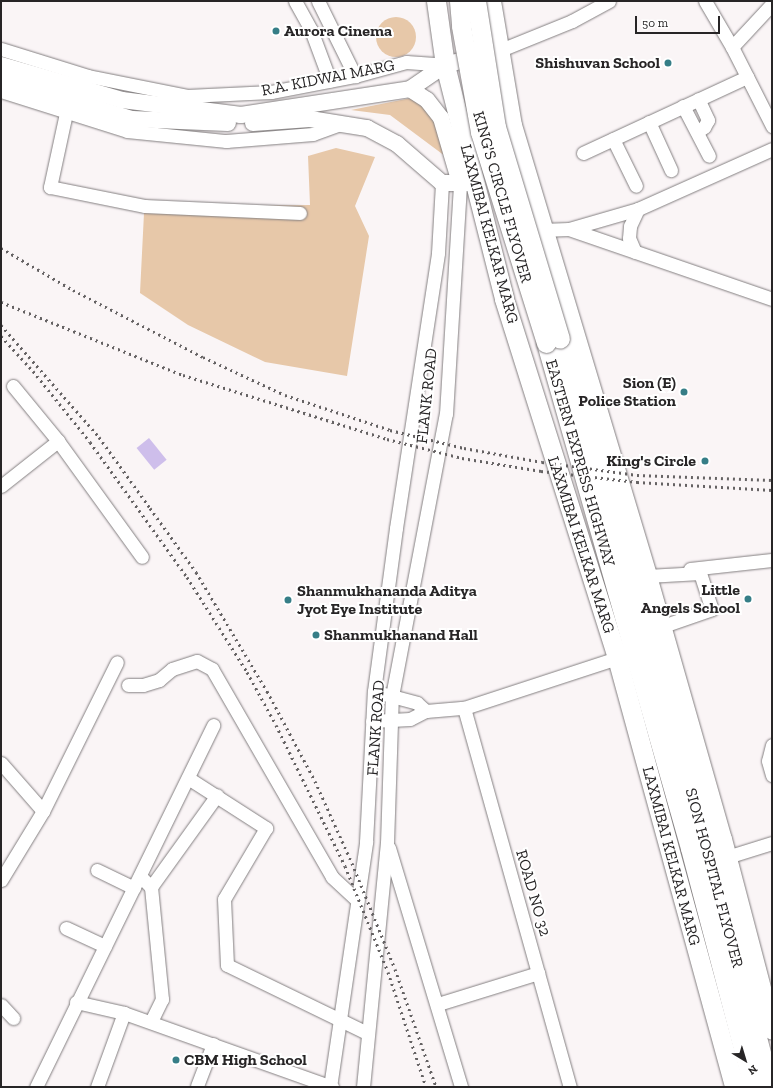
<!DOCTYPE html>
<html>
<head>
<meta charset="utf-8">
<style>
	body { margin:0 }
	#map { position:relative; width:773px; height:1088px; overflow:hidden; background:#faf5f6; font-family:"Zilla Slab",serif }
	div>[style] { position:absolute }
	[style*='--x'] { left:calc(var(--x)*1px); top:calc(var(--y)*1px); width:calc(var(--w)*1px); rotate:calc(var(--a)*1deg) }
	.green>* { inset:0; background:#e7c8a9 }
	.round { border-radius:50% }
	.water>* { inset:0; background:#cebeeb; transform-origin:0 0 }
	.roads { filter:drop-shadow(0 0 1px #837f80) drop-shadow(0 0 1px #837f80) }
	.minor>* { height:13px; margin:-6.5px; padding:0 6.5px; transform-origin:6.5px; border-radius:6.5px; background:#fff }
	.major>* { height:16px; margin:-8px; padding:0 8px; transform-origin:8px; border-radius:8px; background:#fff }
	.highway>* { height:19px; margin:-9.5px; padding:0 9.5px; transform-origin:9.5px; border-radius:9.5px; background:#fff }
	.rail>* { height:3px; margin-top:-1.5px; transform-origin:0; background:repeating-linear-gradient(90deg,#656263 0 2px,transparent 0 6px) }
	.bridges { filter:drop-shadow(0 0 1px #837f80) drop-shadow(0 0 1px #837f80) }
	.highway-bridge>* { height:19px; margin:-9.5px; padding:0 9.5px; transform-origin:9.5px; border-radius:9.5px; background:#fff }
	.dots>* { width:11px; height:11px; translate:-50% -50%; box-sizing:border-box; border:2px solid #fff; border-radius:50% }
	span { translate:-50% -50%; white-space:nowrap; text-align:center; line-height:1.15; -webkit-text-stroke:4px #fff; paint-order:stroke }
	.poi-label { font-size:16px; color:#272526; font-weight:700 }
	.left { translate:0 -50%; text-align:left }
	.right { translate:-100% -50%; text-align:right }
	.street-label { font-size:16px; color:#272526 }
	.frame { position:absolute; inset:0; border:2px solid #272526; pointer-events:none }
	.north { position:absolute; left:725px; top:1040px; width:40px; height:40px; -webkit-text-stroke:3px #fff; paint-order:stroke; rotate:142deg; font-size:11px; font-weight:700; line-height:16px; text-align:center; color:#272526 }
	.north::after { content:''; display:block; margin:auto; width:14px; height:18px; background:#272526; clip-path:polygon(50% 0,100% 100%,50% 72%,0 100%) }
	.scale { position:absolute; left:635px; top:16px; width:85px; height:18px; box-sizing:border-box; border:2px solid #272526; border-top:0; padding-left:5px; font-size:12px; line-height:14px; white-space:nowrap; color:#272526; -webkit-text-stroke:3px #fff; paint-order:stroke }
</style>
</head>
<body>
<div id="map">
	<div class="green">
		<div class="round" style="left:376px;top:17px;width:40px;height:40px"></div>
		<div style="clip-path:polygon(411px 98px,436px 117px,445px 156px,390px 115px,351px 110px)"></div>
		<div style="clip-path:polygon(336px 148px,375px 157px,355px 206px,369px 236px,347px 376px,265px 362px,188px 325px,140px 293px,144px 213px,159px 207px,310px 205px,308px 156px)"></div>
	</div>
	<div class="water">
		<div style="left:149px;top:438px;width:28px;height:16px;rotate:51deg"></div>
	</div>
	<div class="roads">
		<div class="minor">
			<div style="--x:295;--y:1;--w:33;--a:61"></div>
			<div style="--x:311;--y:30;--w:54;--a:69.6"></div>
			<div style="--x:318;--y:1;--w:84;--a:63.7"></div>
			<div style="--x:705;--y:1;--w:53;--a:59.6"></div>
			<div style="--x:732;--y:47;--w:89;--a:63.1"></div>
			<div style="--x:732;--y:47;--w:59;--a:-47.1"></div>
			<div style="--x:1;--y:49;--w:91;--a:17.2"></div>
			<div style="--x:88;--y:76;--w:101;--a:11.4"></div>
			<div style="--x:187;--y:96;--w:84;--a:-2.7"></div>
			<div style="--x:271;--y:92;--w:86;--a:-10.8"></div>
			<div style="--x:355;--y:76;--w:53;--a:-15.4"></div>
			<div style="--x:406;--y:62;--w:39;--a:4"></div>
			<div style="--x:498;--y:51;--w:80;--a:-22.1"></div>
			<div style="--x:572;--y:21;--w:42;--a:-28.4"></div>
			<div style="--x:1;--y:91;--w:132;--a:17.6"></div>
			<div style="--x:127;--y:131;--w:100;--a:5.8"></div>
			<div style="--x:226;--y:141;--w:87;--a:-4.6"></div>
			<div style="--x:313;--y:134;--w:30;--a:-20"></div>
			<div style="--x:683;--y:106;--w:56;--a:62.5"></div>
			<div style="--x:66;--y:113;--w:76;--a:102.2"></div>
			<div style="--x:50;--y:187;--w:97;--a:11.3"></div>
			<div style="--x:145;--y:206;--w:155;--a:2.6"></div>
			<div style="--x:649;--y:122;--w:53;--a:65.4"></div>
			<div style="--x:697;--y:132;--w:9;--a:-36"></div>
			<div style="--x:704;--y:127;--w:8;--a:-60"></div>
			<div style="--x:708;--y:120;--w:23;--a:-115"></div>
			<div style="--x:613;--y:139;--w:52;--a:63.9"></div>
			<div style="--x:583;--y:153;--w:181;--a:-24.9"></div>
			<div style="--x:569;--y:229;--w:215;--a:19"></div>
			<div style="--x:541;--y:230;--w:28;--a:-2"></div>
			<div style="--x:569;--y:229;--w:72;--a:-16.2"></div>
			<div style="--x:638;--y:209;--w:147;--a:-24.1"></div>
			<div style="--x:635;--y:252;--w:15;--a:-113"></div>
			<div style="--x:629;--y:238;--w:12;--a:-85"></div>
			<div style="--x:630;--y:226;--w:19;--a:-65"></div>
			<div style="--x:13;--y:386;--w:71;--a:50.7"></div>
			<div style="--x:1;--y:486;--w:73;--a:-38.3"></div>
			<div style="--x:58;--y:441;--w:143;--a:54.1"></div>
			<div style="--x:690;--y:569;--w:82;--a:-6.3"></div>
			<div style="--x:647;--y:576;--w:53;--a:-3.2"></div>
			<div style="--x:700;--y:573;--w:38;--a:72"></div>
			<div style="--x:712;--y:609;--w:55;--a:160.9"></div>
			<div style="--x:128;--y:685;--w:15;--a:0"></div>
			<div style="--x:143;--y:685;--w:17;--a:-17"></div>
			<div style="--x:159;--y:680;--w:17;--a:-40"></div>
			<div style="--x:172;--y:669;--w:26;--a:-18"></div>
			<div style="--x:197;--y:661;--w:17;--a:28"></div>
			<div style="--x:212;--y:669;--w:240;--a:60"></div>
			<div style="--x:332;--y:877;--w:35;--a:43"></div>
			<div style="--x:384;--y:694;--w:34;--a:15"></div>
			<div style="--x:417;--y:703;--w:12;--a:42"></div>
			<div style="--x:464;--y:708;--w:394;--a:74.4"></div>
			<div style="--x:372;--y:721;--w:38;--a:-3"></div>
			<div style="--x:410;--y:719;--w:18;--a:-27"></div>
			<div style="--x:426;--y:711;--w:38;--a:-5"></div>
			<div style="--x:464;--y:708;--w:161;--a:-18.1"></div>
			<div style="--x:772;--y:745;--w:16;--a:104"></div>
			<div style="--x:768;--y:761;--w:15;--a:74"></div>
			<div style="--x:1;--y:763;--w:64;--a:48.8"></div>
			<div style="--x:188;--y:778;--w:93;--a:32.7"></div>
			<div style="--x:266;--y:828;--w:82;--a:120.6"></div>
			<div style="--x:224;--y:899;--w:66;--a:87.4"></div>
			<div style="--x:227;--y:965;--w:156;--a:25.9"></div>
			<div style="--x:389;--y:848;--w:250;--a:73.2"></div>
			<div style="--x:727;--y:857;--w:47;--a:-17.3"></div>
			<div style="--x:97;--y:870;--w:41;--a:25.9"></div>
			<div style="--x:140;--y:876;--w:16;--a:45"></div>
			<div style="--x:151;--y:887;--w:113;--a:84.4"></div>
			<div style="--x:162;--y:999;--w:25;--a:116"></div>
			<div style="--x:1;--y:880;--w:81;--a:-58.7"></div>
			<div style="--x:43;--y:811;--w:166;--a:-63.6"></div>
			<div style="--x:151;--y:887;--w:113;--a:-54.3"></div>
			<div style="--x:66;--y:928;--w:43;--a:24.8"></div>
			<div style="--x:76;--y:1002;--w:49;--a:12.9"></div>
			<div style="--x:124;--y:1013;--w:221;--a:19.6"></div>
			<div style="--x:438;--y:1004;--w:105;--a:-17.2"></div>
			<div style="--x:1;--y:1005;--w:18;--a:47"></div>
			<div style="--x:197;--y:1086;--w:45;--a:-69.1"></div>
			<div style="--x:36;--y:1087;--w:403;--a:-63.9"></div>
			<div style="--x:97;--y:1087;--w:79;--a:-70"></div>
			<div style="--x:330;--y:1087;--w:248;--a:-81.6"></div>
			<div style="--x:366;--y:842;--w:151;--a:-87"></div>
			<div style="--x:374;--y:691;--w:164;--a:-82.3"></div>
			<div style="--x:396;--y:528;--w:278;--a:-81.3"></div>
			<div style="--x:438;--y:253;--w:70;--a:-86.7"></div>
			<div style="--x:363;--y:1087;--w:245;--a:-84.4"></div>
			<div style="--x:387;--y:843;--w:147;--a:-88.1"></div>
			<div style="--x:392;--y:696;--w:287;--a:-79.2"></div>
			<div style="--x:446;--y:414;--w:231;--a:-86.5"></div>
		</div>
		<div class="major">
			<div style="--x:1;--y:65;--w:126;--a:16.1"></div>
			<div style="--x:122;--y:100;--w:120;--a:7.2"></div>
			<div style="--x:241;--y:115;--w:171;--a:-8.7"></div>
			<div style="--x:410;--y:89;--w:42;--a:-34.4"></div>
			<div style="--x:445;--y:65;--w:35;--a:-15"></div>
			<div style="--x:1;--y:80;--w:137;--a:16.6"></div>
			<div style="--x:132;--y:119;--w:96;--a:2.4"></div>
			<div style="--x:410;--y:89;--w:20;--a:33"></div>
			<div style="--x:427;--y:100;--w:23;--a:52"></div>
			<div style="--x:441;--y:118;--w:68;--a:73.7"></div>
			<div style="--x:253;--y:123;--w:57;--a:-4"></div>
			<div style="--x:310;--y:119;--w:58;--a:9"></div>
			<div style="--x:367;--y:128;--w:34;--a:28"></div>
			<div style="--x:397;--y:144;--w:60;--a:40.9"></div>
			<div style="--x:442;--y:183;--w:32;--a:0"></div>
		</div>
		<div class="highway">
			<div style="--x:436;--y:1;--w:65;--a:82"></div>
			<div style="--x:445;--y:65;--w:241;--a:75.8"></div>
			<div style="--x:504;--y:299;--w:376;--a:72.5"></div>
			<div style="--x:617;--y:658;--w:445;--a:74.7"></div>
			<div style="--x:491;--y:1;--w:126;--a:80.4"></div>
			<div style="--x:512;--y:125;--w:471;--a:73.3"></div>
			<div style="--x:647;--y:576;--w:273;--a:74.1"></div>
			<div style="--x:722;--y:839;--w:197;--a:75.3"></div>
			<div style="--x:560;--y:339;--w:525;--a:73.84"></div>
			<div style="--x:706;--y:843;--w:252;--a:75.3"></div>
			<div style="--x:546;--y:343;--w:525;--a:74.08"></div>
			<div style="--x:690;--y:848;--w:247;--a:75.2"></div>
		</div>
	</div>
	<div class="rail">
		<div style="--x:1;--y:248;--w:83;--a:30.3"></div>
		<div style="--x:73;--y:290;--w:146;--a:27.3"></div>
		<div style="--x:203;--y:357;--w:90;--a:24.9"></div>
		<div style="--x:285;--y:395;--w:111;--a:18.4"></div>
		<div style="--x:390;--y:430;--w:76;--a:13.7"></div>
		<div style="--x:464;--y:448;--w:79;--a:10.2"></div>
		<div style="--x:542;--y:462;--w:96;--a:7.8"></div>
		<div style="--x:637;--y:475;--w:135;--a:2.1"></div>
		<div style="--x:1;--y:302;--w:196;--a:21.9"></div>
		<div style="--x:183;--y:375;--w:214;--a:17.4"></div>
		<div style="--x:387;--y:439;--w:77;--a:14.2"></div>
		<div style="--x:462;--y:458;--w:80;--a:9.3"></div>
		<div style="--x:541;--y:471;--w:97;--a:6.5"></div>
		<div style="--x:637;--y:482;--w:135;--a:3.4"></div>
		<div style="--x:1;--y:325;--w:149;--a:48.8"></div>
		<div style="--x:99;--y:437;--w:87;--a:54.3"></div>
		<div style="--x:150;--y:508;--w:79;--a:54.3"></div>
		<div style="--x:196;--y:572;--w:139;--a:59.2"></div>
		<div style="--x:267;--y:691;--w:102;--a:61.9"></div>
		<div style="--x:315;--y:781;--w:90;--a:65.7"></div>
		<div style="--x:352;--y:863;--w:114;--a:67.9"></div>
		<div style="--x:395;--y:969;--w:125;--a:70.8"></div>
		<div style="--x:1;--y:336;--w:47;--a:47.6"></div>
		<div style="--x:33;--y:371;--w:91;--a:51.2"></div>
		<div style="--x:90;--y:442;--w:166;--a:54.3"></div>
		<div style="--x:187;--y:577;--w:112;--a:57.7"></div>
		<div style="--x:247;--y:672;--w:60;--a:61.3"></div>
		<div style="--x:276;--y:725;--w:157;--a:63.9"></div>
		<div style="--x:345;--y:866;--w:114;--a:67.9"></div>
		<div style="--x:388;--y:972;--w:121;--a:71.7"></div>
	</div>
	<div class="bridges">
		<div class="highway-bridge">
			<div style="--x:459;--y:1;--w:25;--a:85"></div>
			<div style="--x:461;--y:26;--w:108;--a:79.8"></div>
			<div style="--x:480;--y:132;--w:221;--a:72.6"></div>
			<div style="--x:476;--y:1;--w:128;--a:81"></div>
			<div style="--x:496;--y:127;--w:221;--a:73.2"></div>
		</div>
	</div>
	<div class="dots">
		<div style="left:276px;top:31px;background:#367e87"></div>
		<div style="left:668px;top:63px;background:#367e87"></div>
		<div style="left:684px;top:392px;background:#367e87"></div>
		<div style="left:705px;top:461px;background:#367e87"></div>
		<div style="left:748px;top:599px;background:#367e87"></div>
		<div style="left:288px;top:600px;background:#367e87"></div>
		<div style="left:316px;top:635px;background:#367e87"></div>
		<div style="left:176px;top:1060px;background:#367e87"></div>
	</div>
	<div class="poi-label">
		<span class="left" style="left:284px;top:31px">Aurora Cinema</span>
		<span class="right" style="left:660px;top:63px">Shishuvan School</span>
		<span class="right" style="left:676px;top:392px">Sion (E)<br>Police Station</span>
		<span class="right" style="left:696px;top:461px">King's Circle</span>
		<span class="right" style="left:740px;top:599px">Little<br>Angels School</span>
		<span class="left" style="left:297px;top:600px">Shanmukhananda Aditya<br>Jyot Eye Institute</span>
		<span class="left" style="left:324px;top:635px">Shanmukhanand Hall</span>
		<span class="left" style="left:184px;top:1060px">CBM High School</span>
	</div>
	<div class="street-label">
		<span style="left:328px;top:78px;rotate:-11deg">R.A. KIDWAI MARG</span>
		<span style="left:502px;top:197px;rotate:74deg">KING'S CIRCLE FLYOVER</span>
		<span style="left:489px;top:234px;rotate:75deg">LAXMIBAI KELKAR MARG</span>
		<span style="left:427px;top:396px;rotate:-84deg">FLANK ROAD</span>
		<span style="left:580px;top:463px;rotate:74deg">EASTERN EXPRESS HIGHWAY</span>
		<span style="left:581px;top:545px;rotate:72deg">LAXMIBAI KELKAR MARG</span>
		<span style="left:376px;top:728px;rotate:-86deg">FLANK ROAD</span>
		<span style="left:671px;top:856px;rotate:75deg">LAXMIBAI KELKAR MARG</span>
		<span style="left:714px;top:878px;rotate:75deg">SION HOSPITAL FLYOVER</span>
		<span style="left:533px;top:893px;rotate:74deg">ROAD NO 32</span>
	</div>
	<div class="frame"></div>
	<div class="north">N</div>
	<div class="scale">50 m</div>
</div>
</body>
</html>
